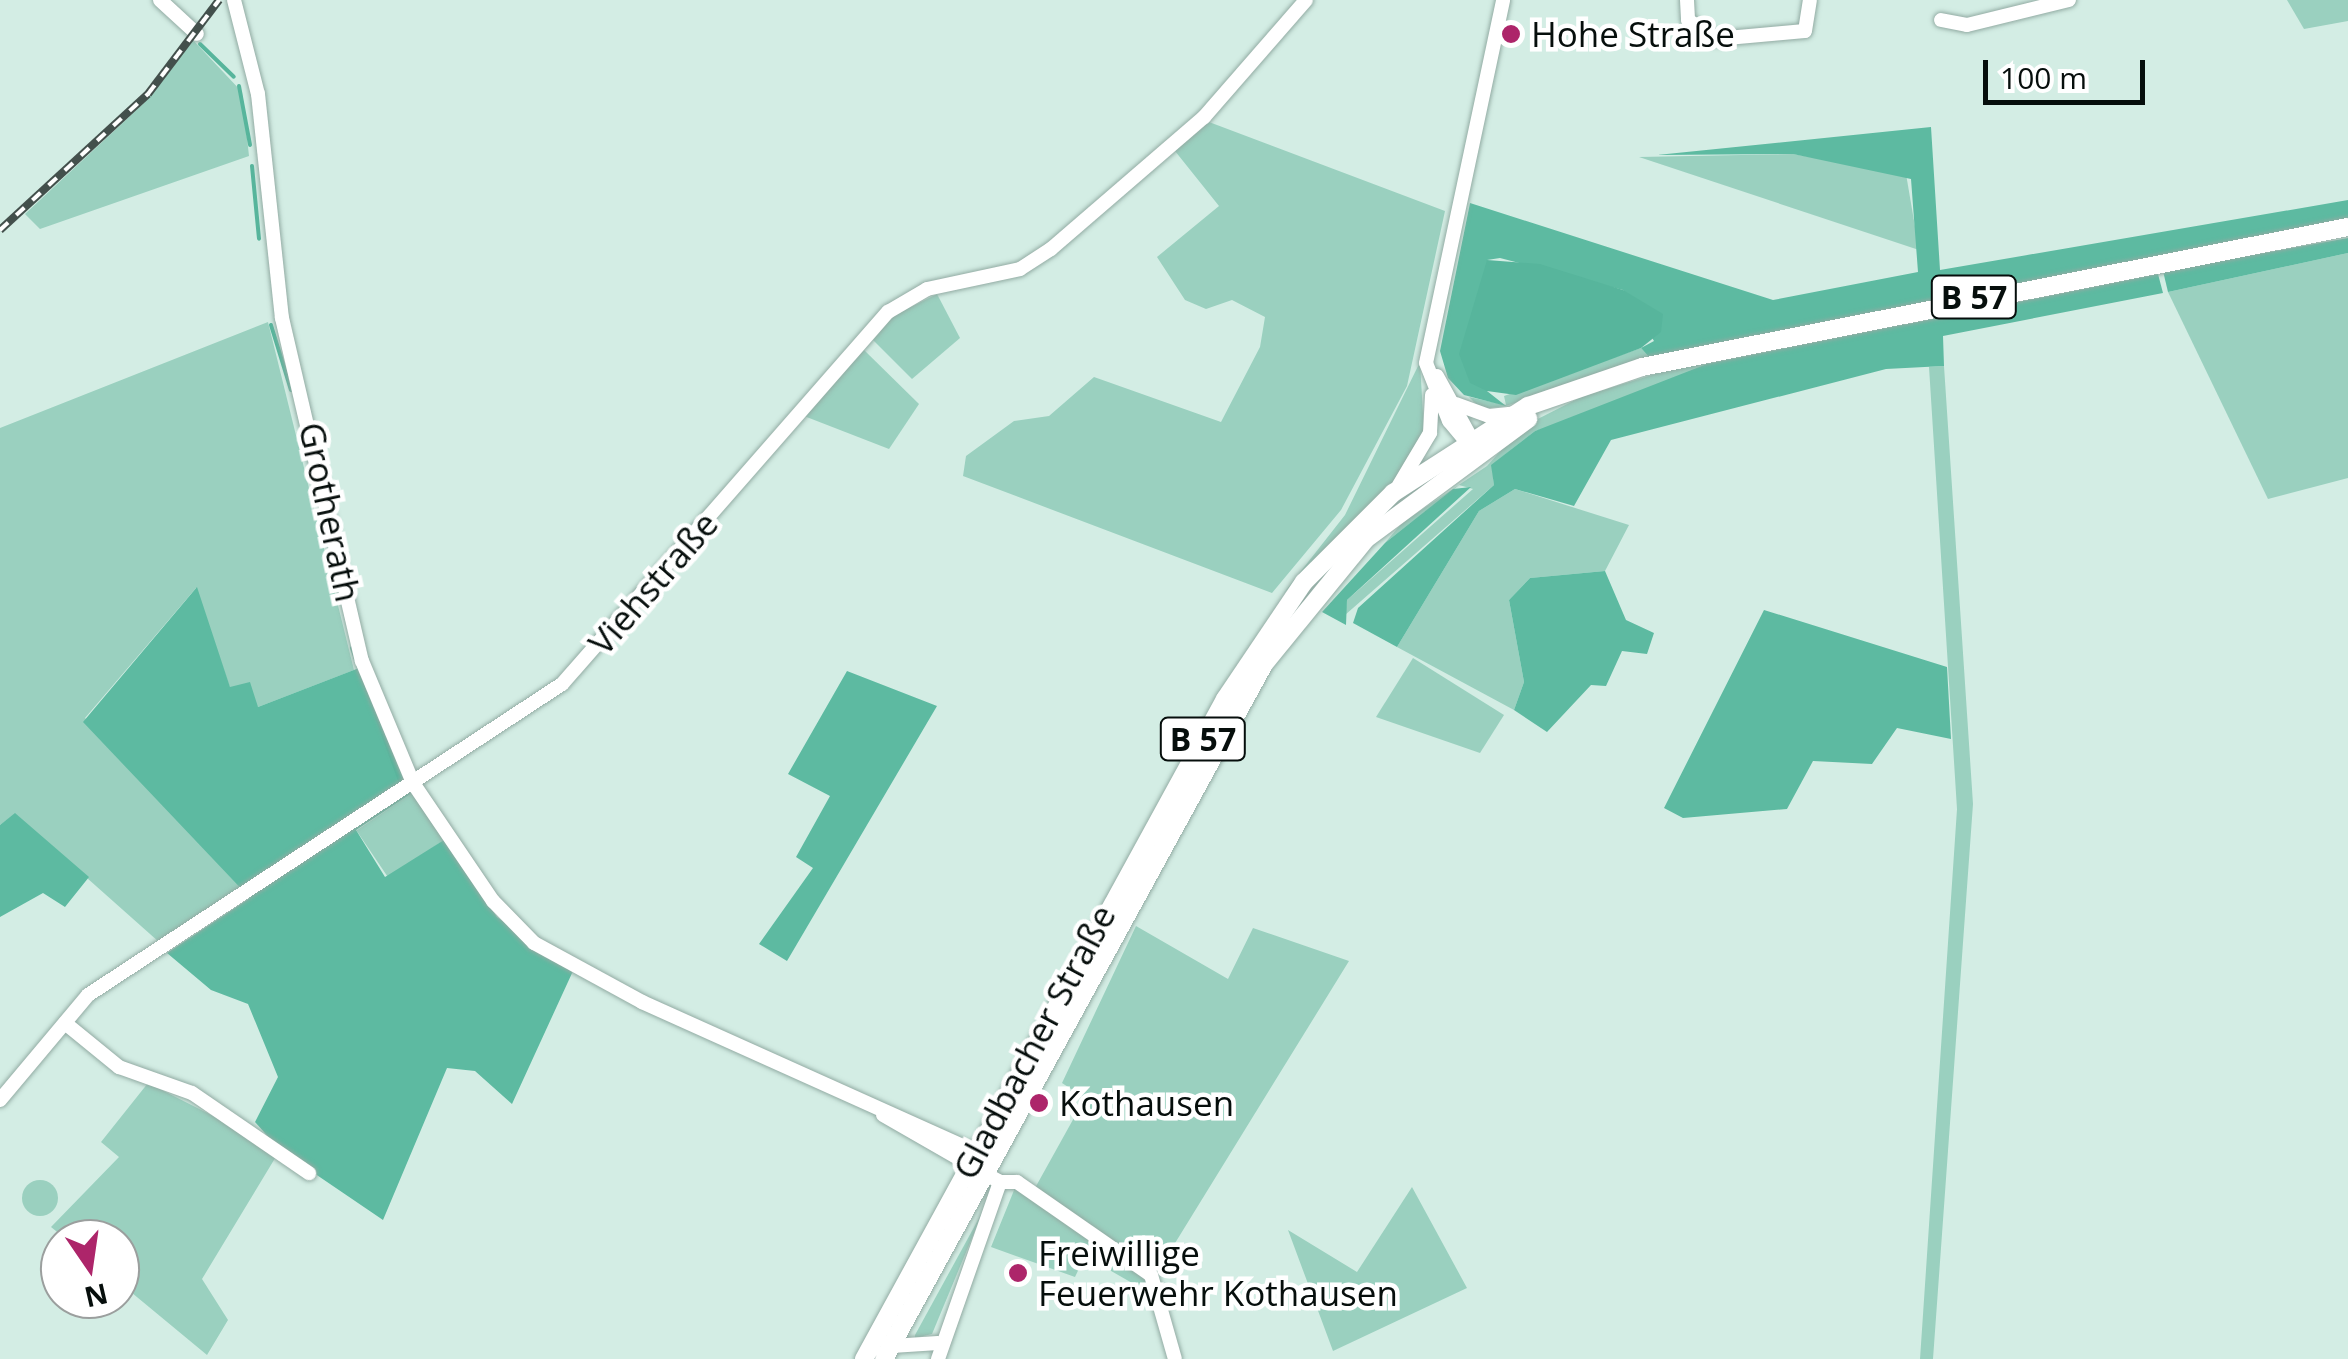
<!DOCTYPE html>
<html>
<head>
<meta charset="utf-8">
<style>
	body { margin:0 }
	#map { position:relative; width:2348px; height:1359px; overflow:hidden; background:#d3ede4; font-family:"Open Sans",sans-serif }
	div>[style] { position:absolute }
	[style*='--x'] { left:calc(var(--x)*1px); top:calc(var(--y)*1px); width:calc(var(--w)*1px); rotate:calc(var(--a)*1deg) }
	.green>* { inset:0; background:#9ad0bf; transform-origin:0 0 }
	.round { border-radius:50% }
	.forest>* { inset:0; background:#5dbaa1 }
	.water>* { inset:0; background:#57b59c }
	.stream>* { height:4px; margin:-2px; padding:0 2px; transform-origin:2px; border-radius:2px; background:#57b59c }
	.roads { filter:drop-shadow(0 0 2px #92aba3) drop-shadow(0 0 2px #92aba3) }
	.minor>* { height:14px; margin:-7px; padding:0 7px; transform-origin:7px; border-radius:7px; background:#fff }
	.major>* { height:18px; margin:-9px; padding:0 9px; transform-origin:9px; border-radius:9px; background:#fff }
	.rail>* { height:8px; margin-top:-4px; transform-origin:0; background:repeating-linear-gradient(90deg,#fff 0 11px,#43504c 0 22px); box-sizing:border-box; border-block:2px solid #43504c }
	.dots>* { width:28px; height:28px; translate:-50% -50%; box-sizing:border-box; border:5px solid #fff; border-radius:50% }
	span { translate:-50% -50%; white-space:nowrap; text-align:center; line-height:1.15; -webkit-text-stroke:9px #fff; paint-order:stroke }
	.shield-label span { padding:2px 8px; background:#fff; border:2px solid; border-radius:8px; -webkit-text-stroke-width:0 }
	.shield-label { font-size:32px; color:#060e0c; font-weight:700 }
	.poi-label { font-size:35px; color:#060e0c }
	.left { translate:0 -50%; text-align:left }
	.street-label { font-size:35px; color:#060e0c }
	.north { position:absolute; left:40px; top:1219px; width:100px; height:100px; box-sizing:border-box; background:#fff; border:2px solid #9b9f9e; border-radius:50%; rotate:167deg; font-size:28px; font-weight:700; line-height:40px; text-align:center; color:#060e0c }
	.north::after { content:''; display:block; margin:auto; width:35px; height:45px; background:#ad256a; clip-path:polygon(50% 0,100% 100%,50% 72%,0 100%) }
	.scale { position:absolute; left:1983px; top:60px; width:162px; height:45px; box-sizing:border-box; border:5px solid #060e0c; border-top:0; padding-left:12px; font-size:30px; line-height:35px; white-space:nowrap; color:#060e0c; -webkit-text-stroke:8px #fff; paint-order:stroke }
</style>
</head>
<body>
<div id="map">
	<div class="green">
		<div style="clip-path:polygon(2287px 0,2348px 0,2348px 21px,2304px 29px)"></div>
		<div style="clip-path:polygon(192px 39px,242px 92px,249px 156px,40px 229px,25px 214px,144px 103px)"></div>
		<div style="clip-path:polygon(1209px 122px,1445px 211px,1407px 386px,1341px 510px,1272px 593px,963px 476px,966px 456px,1014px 421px,1049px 416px,1094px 377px,1221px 422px,1260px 347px,1265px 317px,1232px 300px,1206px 309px,1185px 300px,1157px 257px,1219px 206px,1175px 151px)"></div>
		<div style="clip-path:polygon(1793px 154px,1906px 174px,1919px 250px,1639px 157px)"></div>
		<div style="clip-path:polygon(2348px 253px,2348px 478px,2268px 499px,2168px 292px)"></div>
		<div style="clip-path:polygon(2158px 274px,1920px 320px,1535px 431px,1492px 465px,1494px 485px,1345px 615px,1347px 600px,1473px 489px,1459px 485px,1385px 543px,1287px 657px,1402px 523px,1487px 466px,1522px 427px,1581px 397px,1694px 362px)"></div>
		<div style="clip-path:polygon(937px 294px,960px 338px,912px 379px,873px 340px,893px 316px)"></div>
		<div style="clip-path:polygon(268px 322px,354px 670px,258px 707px,230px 688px,196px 588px,85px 718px,242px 888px,159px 942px,15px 814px,0 825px,0 428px)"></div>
		<div style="clip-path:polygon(1641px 348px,1649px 357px,1506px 406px,1481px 409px,1469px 397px,1506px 405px,1504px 396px)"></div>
		<div style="clip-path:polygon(864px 350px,919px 404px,889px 449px,804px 416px)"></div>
		<div style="clip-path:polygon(1420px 362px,1424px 432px,1404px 472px,1283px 594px,1345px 515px)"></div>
		<div style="clip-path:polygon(1944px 366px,1973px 804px,1933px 1359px,1920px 1359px,1957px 809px,1929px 367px)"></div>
		<div style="clip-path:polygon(1515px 489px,1629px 525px,1605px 571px,1530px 578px,1509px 600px,1524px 682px,1514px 710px,1397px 647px,1479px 511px)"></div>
		<div style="clip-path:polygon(1413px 658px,1504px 715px,1480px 753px,1376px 717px)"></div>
		<div style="left:412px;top:793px;width:57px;height:67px;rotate:56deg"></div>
		<div style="clip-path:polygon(1136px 926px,1228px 979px,1253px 928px,1349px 961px,1164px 1261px,1154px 1283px,1160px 1299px,1085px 1256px,1075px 1277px,991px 1247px,1019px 1178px,1035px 1188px,1085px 1098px,1062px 1083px)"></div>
		<div style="clip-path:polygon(148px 1083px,280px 1150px,202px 1279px,228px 1320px,207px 1355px,120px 1283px,120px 1239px,66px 1239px,51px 1227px,119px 1157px,101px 1142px)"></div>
		<div class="round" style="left:22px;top:1180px;width:36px;height:36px"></div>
		<div style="clip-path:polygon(1412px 1187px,1467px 1288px,1333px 1351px,1288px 1230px,1357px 1272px)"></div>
		<div style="clip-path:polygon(984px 1209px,932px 1334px,915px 1338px,915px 1335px)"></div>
	</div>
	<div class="forest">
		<div style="clip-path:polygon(1931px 127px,1940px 270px,2348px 200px,2348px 219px,1649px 357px,1641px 348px,1654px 341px,1623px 290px,1500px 258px,1487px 260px,1487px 391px,1506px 406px,1464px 395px,1448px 378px,1440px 351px,1470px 203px,1773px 300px,1918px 272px,1911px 179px,1793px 154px,1657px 155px)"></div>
		<div style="clip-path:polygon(2348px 238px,2348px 253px,2168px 292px,2163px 271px)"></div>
		<div style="clip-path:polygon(2158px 274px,2163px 293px,1943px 336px,1944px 366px,1886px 369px,1611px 440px,1574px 506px,1515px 489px,1479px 511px,1397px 647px,1353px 623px,1358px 608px,1494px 485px,1491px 465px,1535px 431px,1707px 364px)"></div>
		<div style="clip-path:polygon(1471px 487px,1347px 600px,1346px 625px,1322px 612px,1385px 543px,1453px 489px)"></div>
		<div style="clip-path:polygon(1605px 571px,1626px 620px,1654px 633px,1647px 654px,1622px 651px,1606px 686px,1591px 685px,1547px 732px,1514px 710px,1524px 682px,1509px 600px,1530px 578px)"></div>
		<div style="clip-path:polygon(197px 587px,230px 687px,250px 682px,258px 707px,359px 668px,412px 793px,356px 830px,385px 877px,444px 840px,497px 917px,573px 971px,512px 1104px,475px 1071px,447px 1068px,383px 1220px,280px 1150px,255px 1122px,278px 1077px,248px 1004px,211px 990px,167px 953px,250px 898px,83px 722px)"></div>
		<div style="clip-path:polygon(1764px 610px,1947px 667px,1951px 739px,1897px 728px,1872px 764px,1813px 761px,1787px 809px,1683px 818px,1664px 808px)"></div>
		<div style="clip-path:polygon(847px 671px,937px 706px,787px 961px,759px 944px,813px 868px,796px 857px,830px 796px,788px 774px)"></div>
		<div style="clip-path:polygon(15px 813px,89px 877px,65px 907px,43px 893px,0 917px,0 825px)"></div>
	</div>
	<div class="water">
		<div style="clip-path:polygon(1487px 260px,1540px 264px,1623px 290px,1663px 314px,1661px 332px,1641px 348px,1516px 395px,1487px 391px,1470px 383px,1459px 354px)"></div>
	</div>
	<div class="stream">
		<div style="--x:200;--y:44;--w:47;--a:44.1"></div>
		<div style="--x:239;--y:86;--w:60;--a:79.4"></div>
		<div style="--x:252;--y:166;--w:73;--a:84.5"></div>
		<div style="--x:271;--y:325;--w:68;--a:72.9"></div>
		<div style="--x:352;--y:648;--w:144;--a:70.1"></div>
	</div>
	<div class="roads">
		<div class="minor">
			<div style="--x:160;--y:0;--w:50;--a:42.6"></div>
			<div style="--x:234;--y:0;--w:97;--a:75.7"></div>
			<div style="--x:258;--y:94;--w:225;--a:83.9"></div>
			<div style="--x:282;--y:318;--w:352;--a:76.9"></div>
			<div style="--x:362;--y:661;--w:132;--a:67.3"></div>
			<div style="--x:413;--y:783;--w:143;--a:55.9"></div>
			<div style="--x:493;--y:901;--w:59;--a:45.7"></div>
			<div style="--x:534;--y:943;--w:123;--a:28.6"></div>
			<div style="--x:642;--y:1002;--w:372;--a:24.2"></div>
			<div style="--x:1687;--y:0;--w:20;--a:87"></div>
			<div style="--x:1688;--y:20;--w:34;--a:34"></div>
			<div style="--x:1716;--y:39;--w:89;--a:-5.1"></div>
			<div style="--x:1805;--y:31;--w:31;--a:-81"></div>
			<div style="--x:1941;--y:20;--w:26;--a:11"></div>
			<div style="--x:1967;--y:25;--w:105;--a:-13.8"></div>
			<div style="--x:1437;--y:376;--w:81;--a:61.2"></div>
			<div style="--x:1456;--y:404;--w:35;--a:20"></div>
			<div style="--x:1489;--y:416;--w:27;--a:-6"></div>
			<div style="--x:1475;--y:452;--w:40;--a:-130"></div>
			<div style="--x:1449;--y:421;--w:62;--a:-111.6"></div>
			<div style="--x:1426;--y:363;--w:371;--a:-78"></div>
			<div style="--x:1399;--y:485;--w:61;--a:-59.2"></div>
			<div style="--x:1430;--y:433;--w:38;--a:-87"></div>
			<div style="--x:65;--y:1023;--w:70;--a:39.2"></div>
			<div style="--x:119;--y:1067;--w:77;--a:19.6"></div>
			<div style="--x:192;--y:1093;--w:142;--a:34.4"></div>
			<div style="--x:0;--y:1100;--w:137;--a:-50"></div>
			<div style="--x:88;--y:995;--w:567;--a:-33.27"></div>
			<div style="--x:562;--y:684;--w:495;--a:-48.8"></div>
			<div style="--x:888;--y:312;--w:45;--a:-30.5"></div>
			<div style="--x:927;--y:289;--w:95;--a:-12.1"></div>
			<div style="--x:1020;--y:269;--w:37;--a:-33"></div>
			<div style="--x:1051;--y:249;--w:202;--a:-40.8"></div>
			<div style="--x:1204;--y:117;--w:155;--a:-48.9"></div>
			<div style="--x:883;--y:1115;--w:135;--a:29.8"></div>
			<div style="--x:1000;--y:1182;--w:17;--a:0"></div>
			<div style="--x:1017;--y:1182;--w:163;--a:34.8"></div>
			<div style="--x:1151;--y:1275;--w:87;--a:74.1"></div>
			<div style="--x:892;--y:1346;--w:46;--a:-3.7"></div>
			<div style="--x:938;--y:1359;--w:188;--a:-70.7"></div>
		</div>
		<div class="major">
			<div style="--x:864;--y:1359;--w:752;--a:-61.32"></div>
			<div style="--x:1225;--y:699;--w:141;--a:-56"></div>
			<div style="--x:1304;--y:582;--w:126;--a:-45"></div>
			<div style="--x:1393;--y:493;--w:161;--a:-32.8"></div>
			<div style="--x:1528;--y:406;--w:120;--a:-18.9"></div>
			<div style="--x:1642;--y:367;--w:720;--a:-11.22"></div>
			<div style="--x:884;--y:1359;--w:792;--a:-61.33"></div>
			<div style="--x:1264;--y:664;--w:161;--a:-50.8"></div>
			<div style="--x:1366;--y:539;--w:202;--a:-36.5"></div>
		</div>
	</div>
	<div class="rail">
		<div style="--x:0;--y:230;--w:201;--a:-42.6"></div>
		<div style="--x:148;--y:94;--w:118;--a:-52.9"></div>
	</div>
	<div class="dots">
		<div style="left:1511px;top:34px;background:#ad256a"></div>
		<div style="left:1039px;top:1103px;background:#ad256a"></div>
		<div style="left:1018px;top:1273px;background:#ad256a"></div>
	</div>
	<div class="shield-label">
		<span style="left:1974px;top:297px">B 57</span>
		<span style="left:1203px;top:739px">B 57</span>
	</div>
	<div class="poi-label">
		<span class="left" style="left:1531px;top:34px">Hohe Straße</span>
		<span class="left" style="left:1059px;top:1103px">Kothausen</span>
		<span class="left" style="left:1038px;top:1273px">Freiwillige<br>Feuerwehr Kothausen</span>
	</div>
	<div class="street-label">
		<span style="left:330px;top:512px;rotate:78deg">Grotherath</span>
		<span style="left:653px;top:583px;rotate:-49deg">Viehstraße</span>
		<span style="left:1034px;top:1042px;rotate:-62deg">Gladbacher Straße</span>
	</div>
	<div class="north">N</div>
	<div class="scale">100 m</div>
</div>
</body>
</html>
